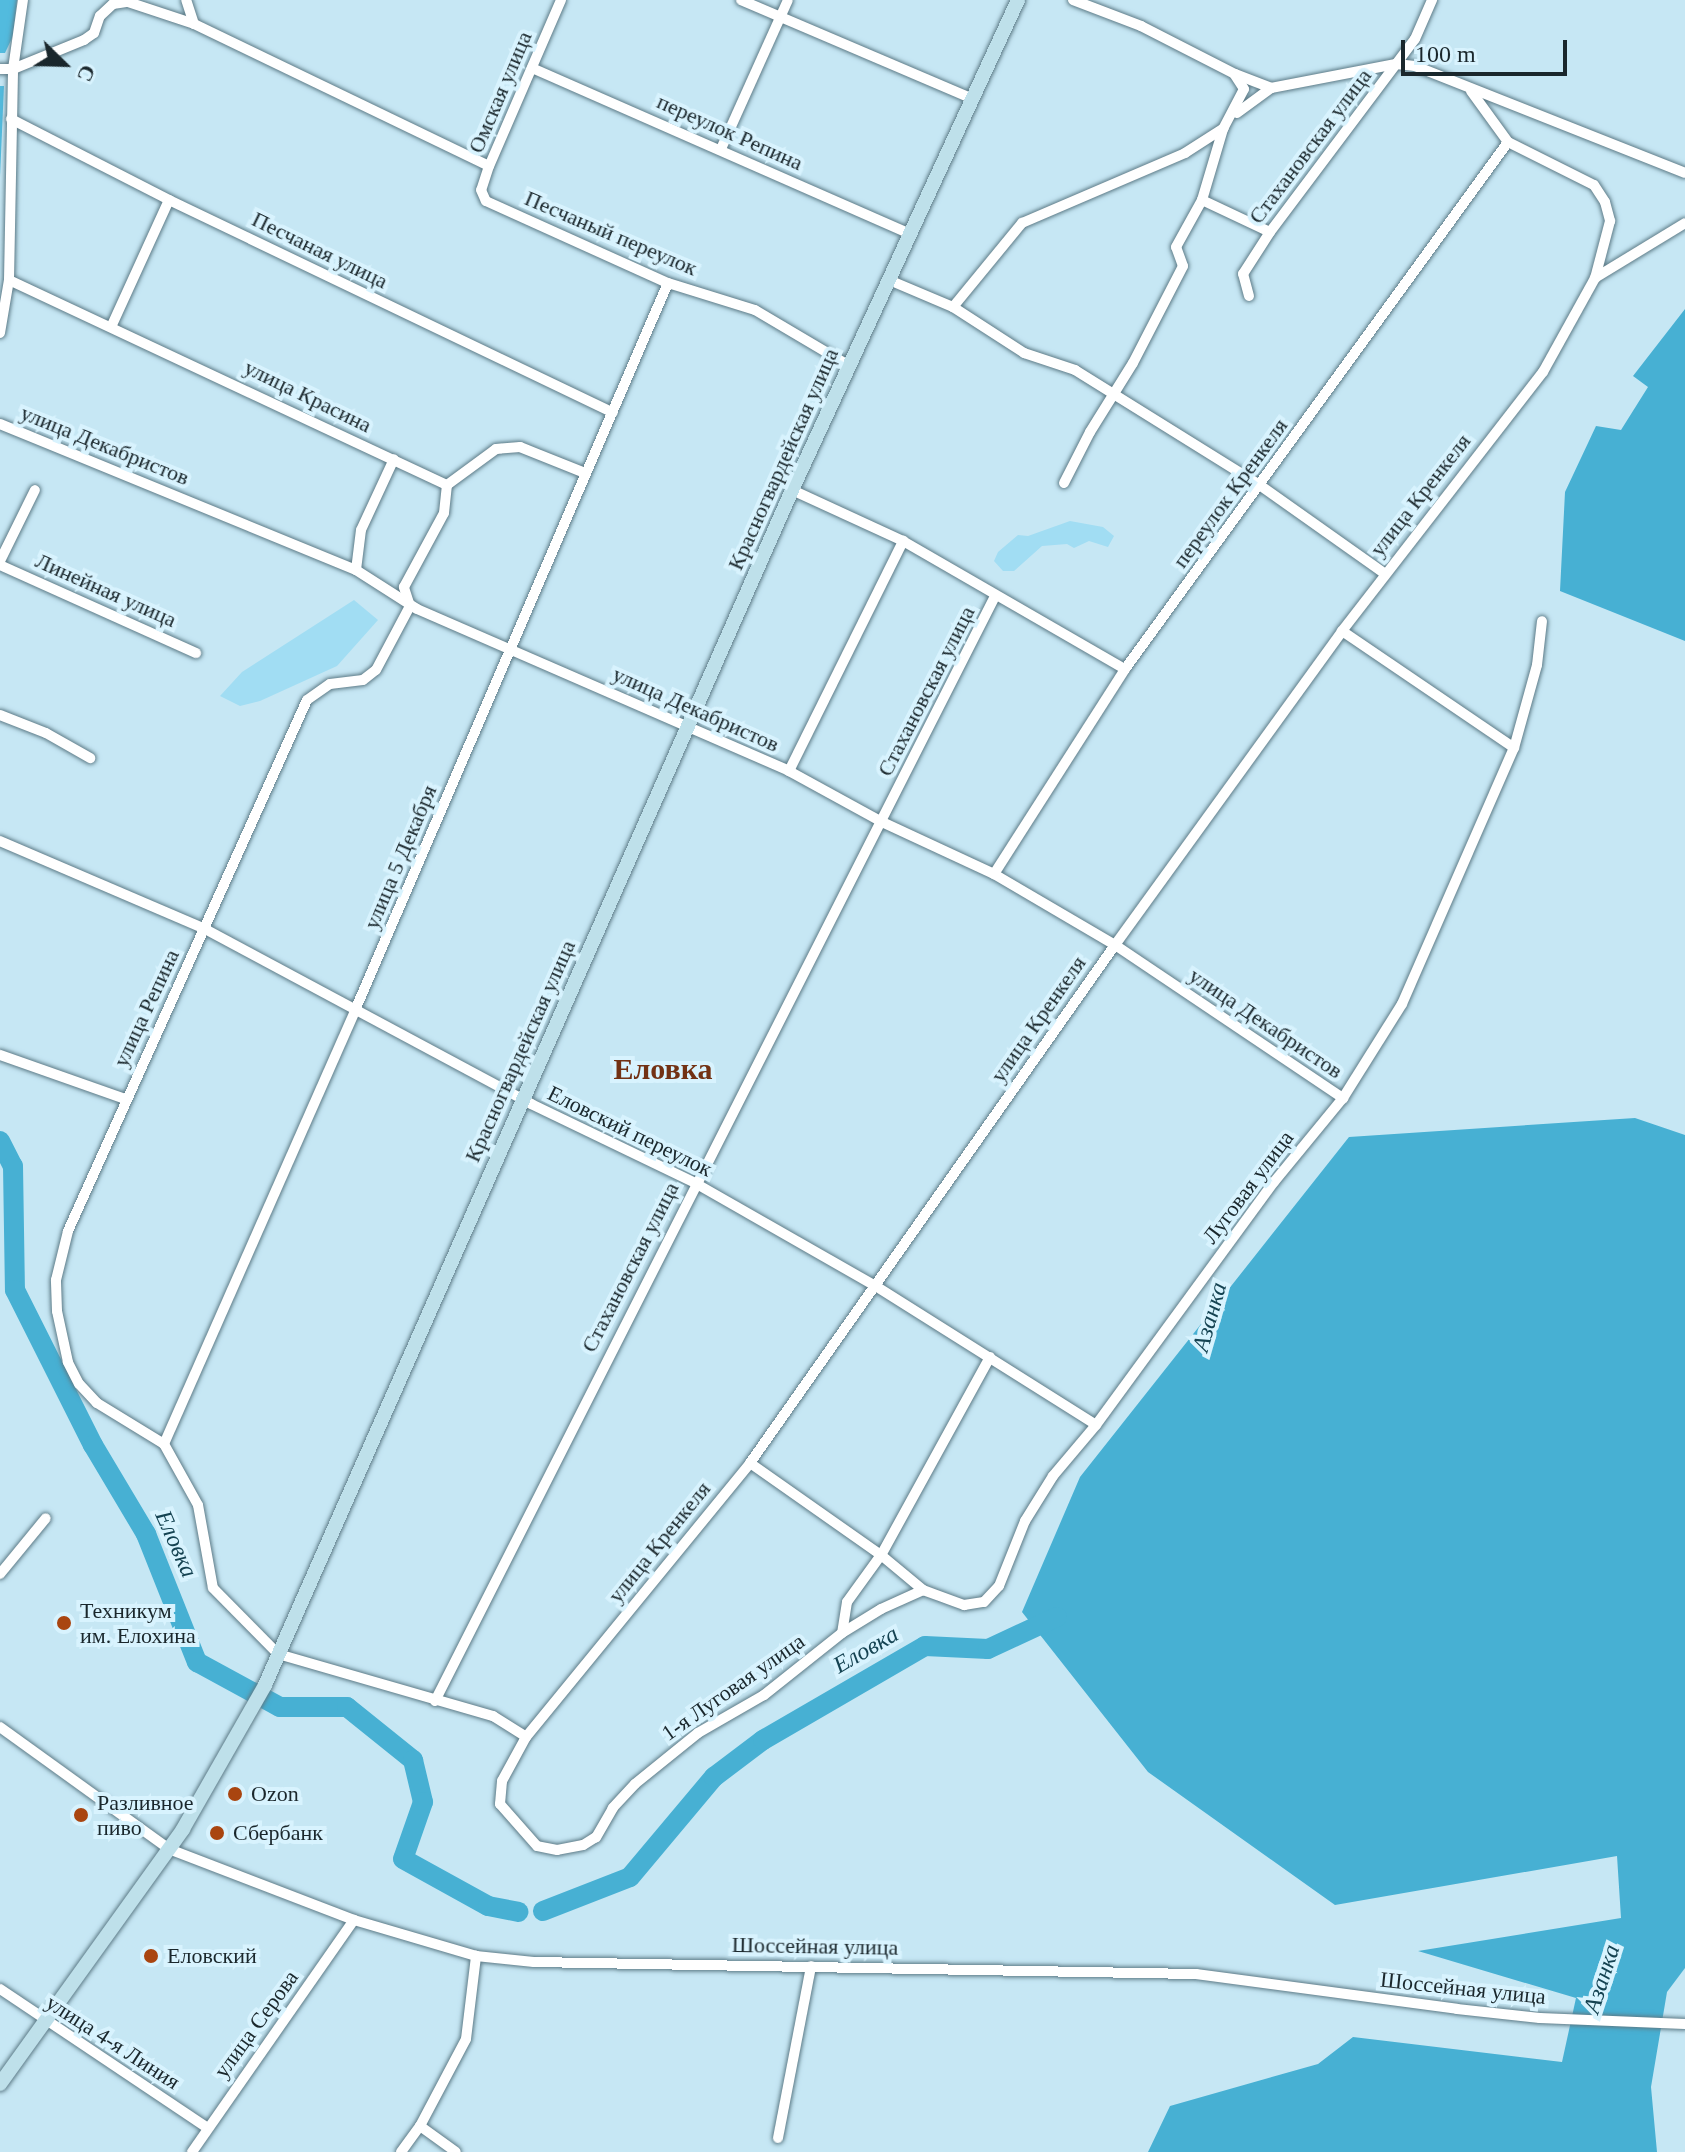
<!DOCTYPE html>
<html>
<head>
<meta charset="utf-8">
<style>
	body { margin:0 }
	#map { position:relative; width:1685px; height:2152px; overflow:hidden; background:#c6e7f4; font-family:"Times New Roman",serif }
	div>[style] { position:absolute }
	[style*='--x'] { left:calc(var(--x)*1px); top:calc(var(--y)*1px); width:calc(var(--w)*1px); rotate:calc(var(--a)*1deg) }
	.green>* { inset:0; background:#a1ddf3 }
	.forest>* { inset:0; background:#52bbde }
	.water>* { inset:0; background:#47b0d3 }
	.river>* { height:20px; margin:-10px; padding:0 10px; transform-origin:10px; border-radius:10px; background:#47b0d3 }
	.roads { filter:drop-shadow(0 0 2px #5d7b87) drop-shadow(0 0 2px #5d7b87) }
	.minor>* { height:10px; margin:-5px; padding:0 5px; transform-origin:5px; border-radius:5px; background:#fff }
	.secondary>* { height:14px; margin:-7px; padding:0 7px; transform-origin:7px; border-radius:7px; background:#bee0ea }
	.dots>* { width:22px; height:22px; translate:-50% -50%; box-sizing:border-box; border:4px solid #d8f3fe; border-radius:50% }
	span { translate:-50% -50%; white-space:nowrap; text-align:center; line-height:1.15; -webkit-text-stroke:8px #d8f3fe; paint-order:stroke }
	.street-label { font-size:22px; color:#1a272c }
	.poi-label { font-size:22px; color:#1a272c }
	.left { translate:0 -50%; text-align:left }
	.water-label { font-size:24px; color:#154352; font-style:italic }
	.district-label { font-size:30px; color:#723113; font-weight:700 }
	.north { position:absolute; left:24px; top:24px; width:80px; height:80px; -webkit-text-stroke:6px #d8f3fe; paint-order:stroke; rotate:113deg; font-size:22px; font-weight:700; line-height:32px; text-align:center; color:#1a272c }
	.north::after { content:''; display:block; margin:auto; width:28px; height:36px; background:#1a272c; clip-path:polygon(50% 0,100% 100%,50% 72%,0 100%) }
	.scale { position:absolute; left:1401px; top:40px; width:166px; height:36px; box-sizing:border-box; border:4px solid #1a272c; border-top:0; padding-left:10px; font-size:24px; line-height:28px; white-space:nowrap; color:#1a272c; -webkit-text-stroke:6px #d8f3fe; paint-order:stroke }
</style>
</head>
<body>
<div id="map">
	<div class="green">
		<div style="clip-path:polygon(1070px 521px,1103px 527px,1114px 536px,1108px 547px,1089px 541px,1074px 548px,1067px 544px,1042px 546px,1014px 571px,1003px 571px,994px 561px,998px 552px,1018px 535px,1028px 536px)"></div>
		<div style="clip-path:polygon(354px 600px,378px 620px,337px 666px,260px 701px,240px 706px,220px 696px,242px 672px)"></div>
	</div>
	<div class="forest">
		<div style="clip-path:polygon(0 0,17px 0,13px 36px,5px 53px,0 53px)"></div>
		<div style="clip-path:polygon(0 86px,4px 86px,0 177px)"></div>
	</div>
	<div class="water">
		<div style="clip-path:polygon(1685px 309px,1685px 641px,1560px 591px,1565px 492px,1596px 426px,1621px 430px,1648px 387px,1633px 376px)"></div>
		<div style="clip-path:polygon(1635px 1118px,1685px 1135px,1685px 1968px,1667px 1992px,1651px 2087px,1657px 2152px,1148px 2152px,1170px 2106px,1318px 2064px,1353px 2037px,1562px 2062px,1576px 1998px,1418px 1951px,1621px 1918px,1617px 1856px,1335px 1905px,1148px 1772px,1022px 1612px,1080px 1477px,1349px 1137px)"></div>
	</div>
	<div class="river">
		<div style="--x:0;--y:1141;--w:28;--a:63"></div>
		<div style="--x:13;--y:1166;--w:124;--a:89.1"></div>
		<div style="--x:15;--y:1290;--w:174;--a:63.3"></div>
		<div style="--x:93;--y:1445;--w:104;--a:59.2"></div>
		<div style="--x:146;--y:1534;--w:138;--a:68.3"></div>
		<div style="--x:197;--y:1662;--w:94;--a:28.5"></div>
		<div style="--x:280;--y:1707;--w:67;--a:0"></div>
		<div style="--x:347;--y:1707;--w:85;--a:38.8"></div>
		<div style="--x:413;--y:1760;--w:43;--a:76.6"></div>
		<div style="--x:423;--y:1802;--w:60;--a:109.3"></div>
		<div style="--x:403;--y:1859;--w:97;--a:28.9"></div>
		<div style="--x:488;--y:1906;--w:31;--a:11"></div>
		<div style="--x:543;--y:1911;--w:93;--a:-21.3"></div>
		<div style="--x:630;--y:1877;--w:131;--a:-50"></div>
		<div style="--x:714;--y:1777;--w:61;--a:-37.1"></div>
		<div style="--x:763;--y:1740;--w:187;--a:-30.1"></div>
		<div style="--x:925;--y:1646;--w:63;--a:2.7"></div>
		<div style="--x:988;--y:1649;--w:76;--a:-24.9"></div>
	</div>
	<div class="roads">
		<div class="minor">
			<div style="--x:561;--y:0;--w:181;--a:113.4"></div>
			<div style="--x:489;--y:166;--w:25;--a:108"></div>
			<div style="--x:481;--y:190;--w:12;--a:66"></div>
			<div style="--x:486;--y:201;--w:200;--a:24.3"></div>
			<div style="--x:668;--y:283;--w:91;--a:17.2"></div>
			<div style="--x:755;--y:310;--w:108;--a:30.6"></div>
			<div style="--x:741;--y:0;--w:252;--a:23.1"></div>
			<div style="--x:1073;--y:0;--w:73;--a:20.9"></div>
			<div style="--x:1141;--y:26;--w:106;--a:27.1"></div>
			<div style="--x:1235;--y:74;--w:39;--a:21"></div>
			<div style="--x:1271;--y:88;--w:127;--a:-10.9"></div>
			<div style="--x:1396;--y:64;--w:19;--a:6"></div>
			<div style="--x:1415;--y:66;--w:290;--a:21.6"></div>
			<div style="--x:194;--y:24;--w:327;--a:25.7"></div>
			<div style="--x:532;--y:68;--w:414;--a:23.7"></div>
			<div style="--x:0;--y:69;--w:13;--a:0"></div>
			<div style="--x:13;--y:69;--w:77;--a:-22.2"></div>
			<div style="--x:84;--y:40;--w:12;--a:-35"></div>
			<div style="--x:94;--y:33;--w:18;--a:-71"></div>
			<div style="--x:100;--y:16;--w:18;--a:-43"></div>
			<div style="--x:113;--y:4;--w:15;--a:-8"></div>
			<div style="--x:128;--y:2;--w:70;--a:18.4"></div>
			<div style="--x:194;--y:24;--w:25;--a:-108"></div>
			<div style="--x:1471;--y:91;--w:63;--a:54"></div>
			<div style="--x:1508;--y:142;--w:96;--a:26.6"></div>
			<div style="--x:1594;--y:185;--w:20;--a:57"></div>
			<div style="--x:1605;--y:202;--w:20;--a:75"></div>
			<div style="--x:1610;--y:221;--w:59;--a:104.7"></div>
			<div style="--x:1237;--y:113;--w:42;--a:-36.3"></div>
			<div style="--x:11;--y:119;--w:178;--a:27.1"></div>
			<div style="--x:169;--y:200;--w:492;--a:25.6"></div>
			<div style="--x:721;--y:149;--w:163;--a:-65.8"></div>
			<div style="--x:1202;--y:200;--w:75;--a:25.2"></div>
			<div style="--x:9;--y:280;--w:484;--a:25.1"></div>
			<div style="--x:447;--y:485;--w:61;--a:-36.3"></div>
			<div style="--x:496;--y:449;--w:24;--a:-5"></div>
			<div style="--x:520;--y:447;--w:70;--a:21.8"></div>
			<div style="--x:889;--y:280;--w:69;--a:22.9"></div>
			<div style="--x:953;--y:307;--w:85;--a:32.9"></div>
			<div style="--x:1024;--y:353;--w:54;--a:18.4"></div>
			<div style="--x:1075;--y:370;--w:219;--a:31.9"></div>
			<div style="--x:1261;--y:486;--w:151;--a:35.3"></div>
			<div style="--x:1249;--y:296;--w:23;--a:-105"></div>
			<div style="--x:1243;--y:274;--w:50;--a:-57.3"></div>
			<div style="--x:1270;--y:232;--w:241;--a:-53.1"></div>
			<div style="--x:1415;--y:39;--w:43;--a:-66.4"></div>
			<div style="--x:953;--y:307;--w:109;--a:-50.6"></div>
			<div style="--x:1022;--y:223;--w:177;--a:-23.2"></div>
			<div style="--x:1185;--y:153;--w:46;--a:-32.7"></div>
			<div style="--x:112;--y:325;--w:137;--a:-65.5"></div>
			<div style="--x:0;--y:333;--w:54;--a:-80.4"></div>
			<div style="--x:9;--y:280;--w:211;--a:-88.9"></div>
			<div style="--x:13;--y:69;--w:70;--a:-81.8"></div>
			<div style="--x:0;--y:424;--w:385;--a:22.3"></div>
			<div style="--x:356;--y:570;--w:72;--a:32.6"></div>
			<div style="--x:417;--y:609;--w:406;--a:23.5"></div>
			<div style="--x:789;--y:771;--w:106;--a:28.7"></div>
			<div style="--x:882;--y:822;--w:123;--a:24.9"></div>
			<div style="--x:994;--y:874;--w:140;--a:30.4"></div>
			<div style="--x:1115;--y:945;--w:275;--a:33.9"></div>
			<div style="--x:1064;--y:483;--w:57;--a:-63"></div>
			<div style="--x:1090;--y:432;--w:81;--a:-58.1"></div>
			<div style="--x:1133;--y:363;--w:109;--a:-62.7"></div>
			<div style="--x:1183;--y:266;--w:20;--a:-110"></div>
			<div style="--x:1176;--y:247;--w:54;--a:-61"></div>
			<div style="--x:1202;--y:200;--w:74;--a:-73.5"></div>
			<div style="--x:1223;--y:129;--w:45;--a:-62.3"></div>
			<div style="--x:1244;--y:89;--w:17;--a:-123"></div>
			<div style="--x:792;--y:490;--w:122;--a:24.7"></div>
			<div style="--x:903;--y:541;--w:256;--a:30"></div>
			<div style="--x:0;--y:561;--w:79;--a:-63.8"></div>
			<div style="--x:0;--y:565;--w:215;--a:24.2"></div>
			<div style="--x:356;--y:570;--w:40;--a:-82.9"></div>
			<div style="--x:361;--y:530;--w:78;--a:-65.1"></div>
			<div style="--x:1342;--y:631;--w:208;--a:34.2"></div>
			<div style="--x:0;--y:715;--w:49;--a:21.4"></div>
			<div style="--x:46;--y:733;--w:51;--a:29.6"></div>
			<div style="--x:789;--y:771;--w:257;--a:-63.6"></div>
			<div style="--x:0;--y:841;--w:223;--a:23.2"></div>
			<div style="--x:205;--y:929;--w:370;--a:28.2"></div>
			<div style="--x:531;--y:1104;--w:182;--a:25.7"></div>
			<div style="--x:695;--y:1183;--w:206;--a:29.7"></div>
			<div style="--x:874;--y:1285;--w:262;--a:32.2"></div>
			<div style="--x:994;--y:874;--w:243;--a:-57.4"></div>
			<div style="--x:1125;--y:669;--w:651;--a:-53.99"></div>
			<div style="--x:0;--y:1055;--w:133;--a:19.4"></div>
			<div style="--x:990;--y:1357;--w:226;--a:118.8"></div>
			<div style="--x:881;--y:1555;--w:58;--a:125.9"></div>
			<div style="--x:847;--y:1602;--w:31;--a:99"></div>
			<div style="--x:842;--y:1633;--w:100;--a:141.5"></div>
			<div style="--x:764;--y:1695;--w:76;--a:150.1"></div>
			<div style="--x:698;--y:1733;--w:81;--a:141"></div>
			<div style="--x:635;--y:1784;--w:33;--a:133"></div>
			<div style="--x:613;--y:1808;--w:34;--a:120"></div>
			<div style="--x:596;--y:1837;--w:15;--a:148"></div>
			<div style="--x:583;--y:1845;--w:26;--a:169"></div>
			<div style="--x:557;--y:1850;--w:20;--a:-169"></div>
			<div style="--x:537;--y:1846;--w:56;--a:-131.4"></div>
			<div style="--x:500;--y:1804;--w:23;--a:-85"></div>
			<div style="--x:502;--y:1781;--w:50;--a:-61.4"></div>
			<div style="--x:526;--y:1737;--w:354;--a:-50.7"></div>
			<div style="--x:750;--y:1463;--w:634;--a:-54.83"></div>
			<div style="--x:1115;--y:945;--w:387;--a:-54.1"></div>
			<div style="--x:1342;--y:631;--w:328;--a:-52.2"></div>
			<div style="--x:1543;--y:372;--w:107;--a:-61"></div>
			<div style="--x:1595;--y:278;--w:105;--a:-31.4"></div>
			<div style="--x:164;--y:1444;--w:476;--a:-66.2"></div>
			<div style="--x:356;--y:1008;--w:789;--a:-66.72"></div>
			<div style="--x:164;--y:1444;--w:79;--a:-148.5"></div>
			<div style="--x:97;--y:1403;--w:26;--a:-133"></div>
			<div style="--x:79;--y:1384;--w:25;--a:-117"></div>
			<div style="--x:68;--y:1362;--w:52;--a:-102.2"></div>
			<div style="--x:57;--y:1311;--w:31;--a:-92"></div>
			<div style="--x:56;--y:1280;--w:50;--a:-76.2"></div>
			<div style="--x:68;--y:1231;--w:582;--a:-65.77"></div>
			<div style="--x:307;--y:700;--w:28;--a:-35"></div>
			<div style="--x:330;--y:684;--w:33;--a:-7"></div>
			<div style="--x:363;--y:680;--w:16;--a:-38"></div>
			<div style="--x:376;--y:670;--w:72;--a:-62"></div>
			<div style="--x:410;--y:606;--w:20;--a:-108"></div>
			<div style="--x:404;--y:587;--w:84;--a:-61.6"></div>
			<div style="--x:444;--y:513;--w:28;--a:-84"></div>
			<div style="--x:164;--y:1444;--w:70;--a:60.9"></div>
			<div style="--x:198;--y:1505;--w:84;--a:79.8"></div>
			<div style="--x:213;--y:1588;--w:93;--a:45.4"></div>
			<div style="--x:278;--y:1654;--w:224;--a:16.1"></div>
			<div style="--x:493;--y:1716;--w:39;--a:32"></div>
			<div style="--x:750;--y:1463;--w:160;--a:35.1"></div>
			<div style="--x:881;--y:1555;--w:55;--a:39.8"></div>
			<div style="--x:0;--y:1574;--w:72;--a:-50.6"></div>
			<div style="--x:842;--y:1633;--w:46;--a:-31.6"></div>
			<div style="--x:881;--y:1609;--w:46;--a:-24.3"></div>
			<div style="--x:923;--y:1590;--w:44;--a:20.1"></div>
			<div style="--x:964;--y:1605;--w:20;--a:-9"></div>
			<div style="--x:984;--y:1602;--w:22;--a:-47"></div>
			<div style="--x:999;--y:1586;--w:70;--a:-68.2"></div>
			<div style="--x:1025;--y:1521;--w:53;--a:-58.1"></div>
			<div style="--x:1053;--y:1476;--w:67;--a:-49.9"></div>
			<div style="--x:1096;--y:1425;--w:301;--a:-53.8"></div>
			<div style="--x:1274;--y:1182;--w:109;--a:-50.6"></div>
			<div style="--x:1343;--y:1098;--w:111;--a:-57.9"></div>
			<div style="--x:1402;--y:1004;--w:279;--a:-66.4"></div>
			<div style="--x:1514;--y:748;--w:86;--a:-74.5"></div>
			<div style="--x:1537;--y:665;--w:44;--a:-83.5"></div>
			<div style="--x:435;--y:1701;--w:1239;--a:-63.12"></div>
			<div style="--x:0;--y:1727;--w:208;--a:35.8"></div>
			<div style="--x:169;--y:1849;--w:198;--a:21"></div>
			<div style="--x:354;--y:1920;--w:127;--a:16.4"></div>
			<div style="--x:476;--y:1956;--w:58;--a:5.9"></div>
			<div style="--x:534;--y:1962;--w:662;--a:1.04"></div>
			<div style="--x:1196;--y:1974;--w:263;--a:7.6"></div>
			<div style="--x:1457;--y:2009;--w:83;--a:6.2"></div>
			<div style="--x:1540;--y:2018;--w:145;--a:2.4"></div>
			<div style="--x:0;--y:1989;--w:248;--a:33.8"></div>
			<div style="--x:420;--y:2126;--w:44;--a:35.8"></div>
			<div style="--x:778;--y:2138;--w:175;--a:-79.1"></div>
			<div style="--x:192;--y:2152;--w:283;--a:-55.1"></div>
			<div style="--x:401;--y:2152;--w:32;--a:-54"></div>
			<div style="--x:420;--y:2126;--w:98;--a:-62.1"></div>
			<div style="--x:466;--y:2039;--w:84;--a:-83.1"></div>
		</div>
		<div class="secondary">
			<div style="--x:0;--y:2084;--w:314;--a:-54.3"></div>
			<div style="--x:183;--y:1829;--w:166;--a:-60.3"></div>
			<div style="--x:265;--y:1685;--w:1306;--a:-66.2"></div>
			<div style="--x:792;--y:490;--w:540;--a:-65.24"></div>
		</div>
	</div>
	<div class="dots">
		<div style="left:64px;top:1623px;background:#a94510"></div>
		<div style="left:235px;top:1794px;background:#a94510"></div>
		<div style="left:81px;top:1815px;background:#a94510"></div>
		<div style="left:217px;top:1833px;background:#a94510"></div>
		<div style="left:151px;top:1956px;background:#a94510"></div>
	</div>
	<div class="street-label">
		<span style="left:500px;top:92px;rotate:-67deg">Омская улица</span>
		<span style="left:730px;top:132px;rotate:24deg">переулок Репина</span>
		<span style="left:1310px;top:146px;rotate:-53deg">Стахановская улица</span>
		<span style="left:611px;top:233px;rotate:23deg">Песчаный переулок</span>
		<span style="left:320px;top:250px;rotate:26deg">Песчаная улица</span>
		<span style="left:308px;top:396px;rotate:26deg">улица Красина</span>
		<span style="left:105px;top:445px;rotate:22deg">улица Декабристов</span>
		<span style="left:783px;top:459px;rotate:-66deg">Красногвардейская улица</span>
		<span style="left:1230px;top:493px;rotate:-54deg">переулок Кренкеля</span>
		<span style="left:1420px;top:495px;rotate:-52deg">улица Кренкеля</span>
		<span style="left:106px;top:590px;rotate:24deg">Линейная улица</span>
		<span style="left:926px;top:691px;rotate:-63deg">Стахановская улица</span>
		<span style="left:696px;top:709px;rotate:24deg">улица Декабристов</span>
		<span style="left:400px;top:857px;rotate:-67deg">улица 5 Декабря</span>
		<span style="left:146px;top:1008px;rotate:-65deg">улица Репина</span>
		<span style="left:1038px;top:1019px;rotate:-55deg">улица Кренкеля</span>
		<span style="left:1266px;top:1023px;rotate:34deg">улица Декабристов</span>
		<span style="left:520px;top:1051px;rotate:-66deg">Красногвардейская улица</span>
		<span style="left:630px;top:1131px;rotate:26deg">Еловский переулок</span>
		<span style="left:1248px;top:1187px;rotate:-53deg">Луговая улица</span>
		<span style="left:630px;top:1267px;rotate:-63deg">Стахановская улица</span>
		<span style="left:659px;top:1542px;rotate:-51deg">улица Кренкеля</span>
		<span style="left:733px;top:1687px;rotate:-35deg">1-я Луговая улица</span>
		<span style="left:815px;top:1946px;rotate:1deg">Шоссейная улица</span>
		<span style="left:1463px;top:1988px;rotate:6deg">Шоссейная улица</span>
		<span style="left:256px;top:2024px;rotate:-54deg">улица Серова</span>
		<span style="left:113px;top:2042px;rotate:33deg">улица 4-я Линия</span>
	</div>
	<div class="poi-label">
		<span class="left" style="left:80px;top:1623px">Техникум<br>им. Елохина</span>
		<span class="left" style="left:251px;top:1794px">Ozon</span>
		<span class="left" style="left:97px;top:1815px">Разливное<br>пиво</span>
		<span class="left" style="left:233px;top:1833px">Сбербанк</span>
		<span class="left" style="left:167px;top:1956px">Еловский</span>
	</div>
	<div class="water-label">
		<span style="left:1210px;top:1317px;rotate:-74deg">Азанка</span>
		<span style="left:176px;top:1544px;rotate:66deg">Еловка</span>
		<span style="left:866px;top:1650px;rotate:-30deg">Еловка</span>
		<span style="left:1602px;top:1979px;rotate:-72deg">Азанка</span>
	</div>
	<div class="district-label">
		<span style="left:663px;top:1069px">Еловка</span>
	</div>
	<div class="north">С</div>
	<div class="scale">100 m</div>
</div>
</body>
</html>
